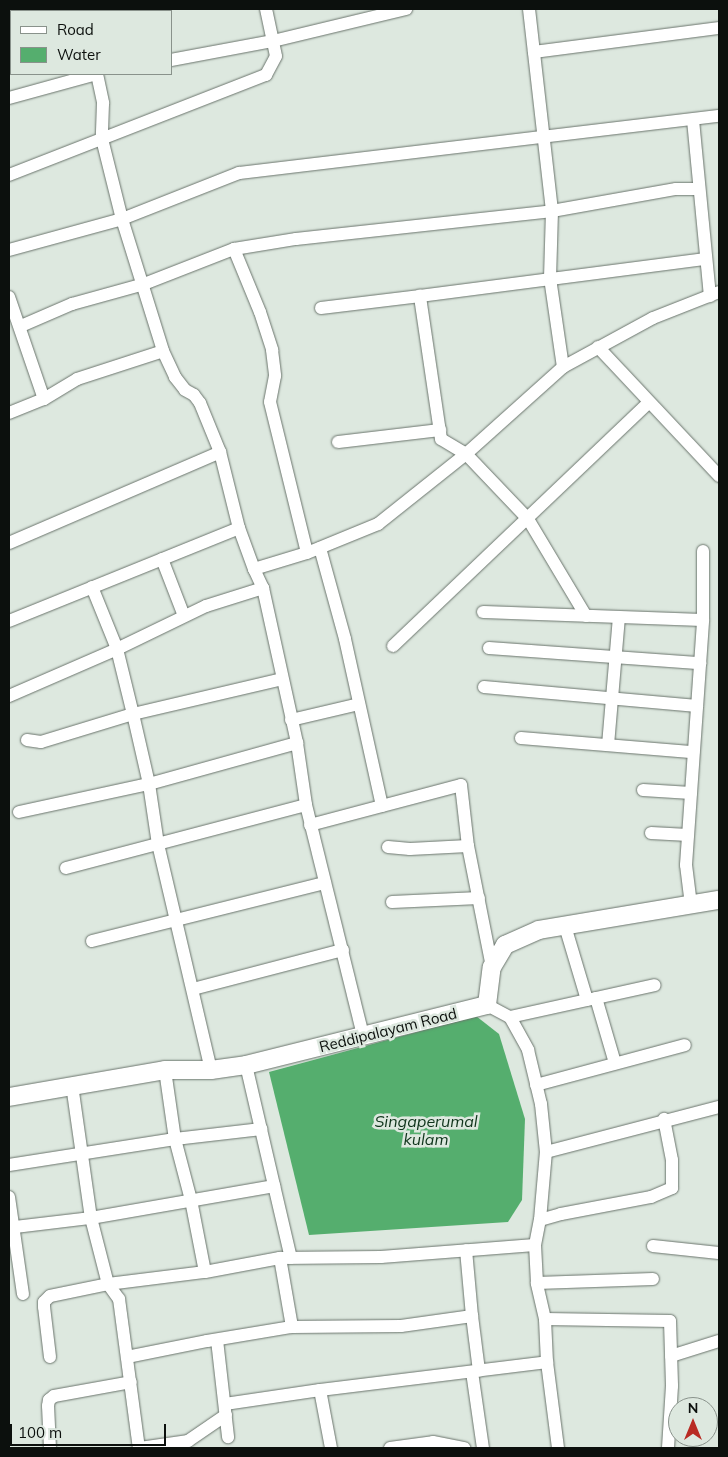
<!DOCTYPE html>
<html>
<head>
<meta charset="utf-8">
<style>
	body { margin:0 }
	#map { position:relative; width:728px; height:1457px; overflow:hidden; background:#dde8df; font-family:Mulish,sans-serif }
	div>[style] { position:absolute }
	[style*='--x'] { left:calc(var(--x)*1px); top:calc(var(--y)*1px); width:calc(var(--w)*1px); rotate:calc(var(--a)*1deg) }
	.water>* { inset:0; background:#55ae6e }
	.roads { filter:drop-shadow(0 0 1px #6a746c) drop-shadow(0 0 1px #6a746c) }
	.minor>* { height:12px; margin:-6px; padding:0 6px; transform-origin:6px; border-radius:6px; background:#fff }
	.secondary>* { height:18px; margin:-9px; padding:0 9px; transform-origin:9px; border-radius:9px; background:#fff }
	span { translate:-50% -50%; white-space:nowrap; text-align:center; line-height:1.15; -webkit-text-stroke:5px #dde8df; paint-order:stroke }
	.street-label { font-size:15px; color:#0c100d }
	.water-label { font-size:16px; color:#0f341b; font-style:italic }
	.frame { position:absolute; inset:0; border:10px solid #0c100d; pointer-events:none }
	.legend { position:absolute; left:10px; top:10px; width:162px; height:65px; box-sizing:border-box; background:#dde8df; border:1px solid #89928b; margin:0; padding:6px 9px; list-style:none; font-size:15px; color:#0c100d }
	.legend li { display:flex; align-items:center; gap:10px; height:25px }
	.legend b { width:25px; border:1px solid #89928b }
	.north { position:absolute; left:668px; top:1397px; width:50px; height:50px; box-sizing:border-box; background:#dde8df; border:1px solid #89928b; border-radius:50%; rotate:0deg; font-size:14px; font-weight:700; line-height:20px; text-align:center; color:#0c100d }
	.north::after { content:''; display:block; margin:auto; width:18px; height:22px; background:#b92b23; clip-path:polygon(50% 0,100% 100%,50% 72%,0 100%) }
	.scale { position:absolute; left:10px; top:1424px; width:156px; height:22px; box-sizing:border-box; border:2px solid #0c100d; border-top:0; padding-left:6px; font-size:15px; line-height:18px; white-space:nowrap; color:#0c100d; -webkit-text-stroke:4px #dde8df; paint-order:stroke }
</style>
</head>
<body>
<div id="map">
	<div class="water">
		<div style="clip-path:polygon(476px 1016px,499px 1034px,525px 1119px,522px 1200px,508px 1222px,309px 1235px,269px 1072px)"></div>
	</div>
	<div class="roads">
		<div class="minor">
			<div style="--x:529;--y:9;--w:203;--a:83.5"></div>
			<div style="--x:552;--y:211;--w:67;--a:91.7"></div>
			<div style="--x:550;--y:278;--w:90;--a:81.7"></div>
			<div style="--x:69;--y:11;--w:8;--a:-14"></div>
			<div style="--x:9;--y:29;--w:2;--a:0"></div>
			<div style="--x:534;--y:52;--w:187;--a:-7.4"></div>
			<div style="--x:171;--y:60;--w:104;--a:-10.6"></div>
			<div style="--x:273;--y:41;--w:137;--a:-13.5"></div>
			<div style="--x:97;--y:74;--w:30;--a:78"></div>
			<div style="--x:103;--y:103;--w:36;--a:92"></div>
			<div style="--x:102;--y:139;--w:82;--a:76"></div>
			<div style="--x:122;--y:219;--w:138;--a:72.7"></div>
			<div style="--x:163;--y:351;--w:29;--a:65"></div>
			<div style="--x:175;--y:377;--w:16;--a:52"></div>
			<div style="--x:185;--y:390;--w:10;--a:29"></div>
			<div style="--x:194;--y:395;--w:10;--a:53"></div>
			<div style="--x:200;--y:403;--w:53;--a:67.8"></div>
			<div style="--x:220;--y:452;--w:78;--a:76"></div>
			<div style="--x:239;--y:528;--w:44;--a:69.9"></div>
			<div style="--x:254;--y:569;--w:21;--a:65"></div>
			<div style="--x:263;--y:588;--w:159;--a:77.6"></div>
			<div style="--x:297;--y:743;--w:63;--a:81.7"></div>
			<div style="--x:306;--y:805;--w:238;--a:76.1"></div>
			<div style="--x:9;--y:98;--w:90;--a:-15.4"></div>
			<div style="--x:693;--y:120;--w:177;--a:84.5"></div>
			<div style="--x:9;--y:175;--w:276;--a:-21.3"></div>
			<div style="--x:266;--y:75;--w:21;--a:-62"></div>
			<div style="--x:276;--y:56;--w:48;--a:-102"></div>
			<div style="--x:234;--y:249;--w:68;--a:67.6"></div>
			<div style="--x:260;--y:312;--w:40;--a:72"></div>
			<div style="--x:272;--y:350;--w:26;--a:83"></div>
			<div style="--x:275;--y:376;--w:26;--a:101"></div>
			<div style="--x:270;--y:402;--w:155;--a:76.2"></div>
			<div style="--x:9;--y:250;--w:117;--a:-15.3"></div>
			<div style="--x:122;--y:219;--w:126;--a:-21.5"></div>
			<div style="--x:239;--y:173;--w:483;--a:-6.8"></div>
			<div style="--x:9;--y:297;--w:108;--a:71.1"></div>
			<div style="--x:321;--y:308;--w:100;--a:-6.9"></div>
			<div style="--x:21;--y:326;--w:56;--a:-23.3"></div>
			<div style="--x:72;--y:304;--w:75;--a:-15.5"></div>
			<div style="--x:144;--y:284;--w:97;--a:-21.3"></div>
			<div style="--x:234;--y:249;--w:63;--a:-9.2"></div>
			<div style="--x:296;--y:239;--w:258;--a:-6.2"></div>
			<div style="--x:552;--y:211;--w:126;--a:-10.1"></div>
			<div style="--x:676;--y:189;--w:23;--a:0"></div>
			<div style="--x:598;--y:347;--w:177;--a:46.8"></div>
			<div style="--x:9;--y:413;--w:38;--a:-22"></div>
			<div style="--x:44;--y:399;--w:39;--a:-31"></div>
			<div style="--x:77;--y:379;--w:90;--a:-18"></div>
			<div style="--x:338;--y:442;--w:103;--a:-6.7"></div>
			<div style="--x:9;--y:543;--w:230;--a:-23.3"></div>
			<div style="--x:320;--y:548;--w:94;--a:74.6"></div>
			<div style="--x:345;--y:639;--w:171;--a:77.5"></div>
			<div style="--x:162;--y:559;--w:61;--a:68.9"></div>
			<div style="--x:254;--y:569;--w:55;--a:-16.8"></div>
			<div style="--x:307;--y:553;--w:77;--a:-22.2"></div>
			<div style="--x:378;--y:524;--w:112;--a:-38.5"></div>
			<div style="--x:466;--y:454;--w:130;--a:-41.9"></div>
			<div style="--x:563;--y:367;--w:102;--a:-28.6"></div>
			<div style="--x:653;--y:318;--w:71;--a:-21.5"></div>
			<div style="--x:92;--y:587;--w:67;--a:68"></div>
			<div style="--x:117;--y:649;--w:67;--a:76.2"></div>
			<div style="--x:133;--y:714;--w:72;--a:77.1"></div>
			<div style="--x:149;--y:784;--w:61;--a:81.5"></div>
			<div style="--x:158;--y:844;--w:232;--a:76.8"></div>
			<div style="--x:483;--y:612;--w:220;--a:2.1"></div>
			<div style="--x:586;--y:616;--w:113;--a:-120.9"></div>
			<div style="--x:528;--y:519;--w:90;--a:-133.6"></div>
			<div style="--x:466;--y:454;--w:29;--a:-149"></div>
			<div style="--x:441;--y:439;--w:145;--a:-98.4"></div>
			<div style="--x:420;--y:296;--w:288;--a:-7.4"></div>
			<div style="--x:9;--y:621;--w:248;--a:-22"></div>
			<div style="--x:393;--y:646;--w:352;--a:-43.6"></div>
			<div style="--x:489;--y:648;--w:212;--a:4.1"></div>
			<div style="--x:484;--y:687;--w:214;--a:5.1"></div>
			<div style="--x:9;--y:696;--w:118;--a:-23.5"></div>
			<div style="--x:117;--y:649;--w:99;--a:-25.8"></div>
			<div style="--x:206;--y:606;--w:60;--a:-17.5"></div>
			<div style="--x:291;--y:720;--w:70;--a:-13.2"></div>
			<div style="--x:521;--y:738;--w:173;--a:4.7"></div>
			<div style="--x:27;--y:740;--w:14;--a:8"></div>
			<div style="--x:41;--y:742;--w:96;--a:-16.9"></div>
			<div style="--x:133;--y:714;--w:153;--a:-13.2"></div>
			<div style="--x:608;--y:745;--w:128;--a:-85.1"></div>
			<div style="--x:643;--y:790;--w:48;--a:3.6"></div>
			<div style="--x:19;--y:812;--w:133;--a:-12.2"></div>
			<div style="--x:149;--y:784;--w:154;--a:-15.5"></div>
			<div style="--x:310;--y:825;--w:156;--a:-14.8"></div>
			<div style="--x:461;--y:785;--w:61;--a:83.5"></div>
			<div style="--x:468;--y:846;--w:123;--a:78.8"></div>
			<div style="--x:651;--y:833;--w:37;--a:3"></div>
			<div style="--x:388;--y:847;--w:22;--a:5"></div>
			<div style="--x:410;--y:849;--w:58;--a:-3"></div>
			<div style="--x:66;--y:868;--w:248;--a:-14.7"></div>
			<div style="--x:392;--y:902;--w:87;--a:-2.6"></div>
			<div style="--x:691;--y:905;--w:40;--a:-97.1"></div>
			<div style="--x:686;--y:865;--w:246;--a:-86"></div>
			<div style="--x:703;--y:620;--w:69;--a:-90"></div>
			<div style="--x:565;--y:926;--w:77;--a:73.4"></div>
			<div style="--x:92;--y:941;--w:240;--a:-14"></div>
			<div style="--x:193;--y:989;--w:155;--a:-14.6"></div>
			<div style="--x:596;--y:998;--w:68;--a:73.7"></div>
			<div style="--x:487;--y:1005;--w:26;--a:28"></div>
			<div style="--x:510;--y:1017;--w:38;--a:61"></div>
			<div style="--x:528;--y:1050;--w:56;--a:76.5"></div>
			<div style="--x:541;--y:1104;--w:48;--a:84.1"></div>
			<div style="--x:546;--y:1152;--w:179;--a:-14.6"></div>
			<div style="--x:510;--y:1017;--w:148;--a:-12.4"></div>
			<div style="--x:246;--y:1065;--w:198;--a:76.9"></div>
			<div style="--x:165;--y:1070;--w:70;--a:81.8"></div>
			<div style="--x:175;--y:1139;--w:63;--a:75.3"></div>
			<div style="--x:191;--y:1200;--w:73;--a:79"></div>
			<div style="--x:205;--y:1272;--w:76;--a:-10.6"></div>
			<div style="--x:280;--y:1258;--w:101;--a:-0.6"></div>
			<div style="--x:381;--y:1257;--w:154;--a:-4.5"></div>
			<div style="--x:72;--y:1085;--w:134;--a:81.9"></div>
			<div style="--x:91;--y:1218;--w:68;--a:75.6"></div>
			<div style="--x:108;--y:1284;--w:19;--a:54"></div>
			<div style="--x:119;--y:1299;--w:150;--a:82.4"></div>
			<div style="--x:536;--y:1085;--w:154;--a:-15"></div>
			<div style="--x:9;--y:1165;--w:168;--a:-8.9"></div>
			<div style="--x:175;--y:1139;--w:87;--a:-6.6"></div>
			<div style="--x:9;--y:1197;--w:98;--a:81.8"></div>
			<div style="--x:540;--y:1220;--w:68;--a:-85"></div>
			<div style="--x:15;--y:1227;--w:77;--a:-6.8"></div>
			<div style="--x:91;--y:1218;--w:186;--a:-9.9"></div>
			<div style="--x:653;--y:1246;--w:66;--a:6.1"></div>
			<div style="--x:280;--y:1258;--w:70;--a:80.1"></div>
			<div style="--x:537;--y:1283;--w:116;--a:-2"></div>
			<div style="--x:472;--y:1316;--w:55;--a:82.7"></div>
			<div style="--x:545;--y:1319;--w:125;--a:0.9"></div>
			<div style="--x:670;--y:1321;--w:65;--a:88.2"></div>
			<div style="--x:672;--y:1386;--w:62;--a:93.7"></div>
			<div style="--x:217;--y:1340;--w:98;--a:83.5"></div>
			<div style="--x:671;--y:1356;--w:50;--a:-17.4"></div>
			<div style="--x:50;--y:1357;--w:50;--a:-96.8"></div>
			<div style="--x:44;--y:1307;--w:5;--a:-90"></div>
			<div style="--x:44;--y:1302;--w:8;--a:-45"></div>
			<div style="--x:50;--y:1296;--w:59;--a:-11.7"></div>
			<div style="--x:108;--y:1284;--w:98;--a:-7.1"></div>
			<div style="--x:127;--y:1357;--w:82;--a:-11.3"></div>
			<div style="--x:207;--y:1341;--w:86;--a:-9.4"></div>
			<div style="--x:292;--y:1327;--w:109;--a:-0.5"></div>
			<div style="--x:401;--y:1326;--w:72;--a:-8"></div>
			<div style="--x:472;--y:1316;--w:66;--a:-95.2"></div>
			<div style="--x:472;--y:1372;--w:77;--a:81.8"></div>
			<div style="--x:225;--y:1404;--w:96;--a:-8.4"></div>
			<div style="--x:50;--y:1448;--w:42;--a:-92.7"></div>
			<div style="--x:48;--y:1406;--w:6;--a:-81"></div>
			<div style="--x:49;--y:1400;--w:6;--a:-39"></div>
			<div style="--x:54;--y:1396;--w:78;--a:-10.3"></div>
			<div style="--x:140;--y:1448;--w:49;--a:-8.3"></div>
			<div style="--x:188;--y:1441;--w:46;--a:-34.4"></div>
			<div style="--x:331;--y:1448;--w:59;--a:-100.7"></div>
			<div style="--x:320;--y:1390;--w:229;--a:-7"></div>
			<div style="--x:390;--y:1448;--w:43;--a:-7.9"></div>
			<div style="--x:433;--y:1442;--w:32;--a:11"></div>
			<div style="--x:558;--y:1448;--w:87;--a:-97.3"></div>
			<div style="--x:547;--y:1362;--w:43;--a:-92.7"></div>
			<div style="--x:545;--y:1319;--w:37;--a:-103"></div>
			<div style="--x:537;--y:1283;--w:38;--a:-93"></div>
			<div style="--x:535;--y:1245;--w:25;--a:-79"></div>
			<div style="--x:540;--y:1220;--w:22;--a:-16"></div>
			<div style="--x:561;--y:1214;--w:92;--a:-10.7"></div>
			<div style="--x:651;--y:1197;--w:23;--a:-23"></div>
			<div style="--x:672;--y:1188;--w:28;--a:-90"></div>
			<div style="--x:672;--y:1160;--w:42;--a:-101"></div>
		</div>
		<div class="secondary">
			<div style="--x:9;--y:1097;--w:158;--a:-9.8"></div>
			<div style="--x:165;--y:1070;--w:46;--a:0"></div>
			<div style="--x:211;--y:1070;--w:35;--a:-8"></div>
			<div style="--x:246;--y:1065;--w:248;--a:-14"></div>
			<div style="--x:487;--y:1005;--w:38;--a:-83"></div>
			<div style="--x:492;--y:967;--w:26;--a:-59"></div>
			<div style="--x:505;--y:945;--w:37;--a:-24"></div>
			<div style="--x:539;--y:930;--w:182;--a:-9.5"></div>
		</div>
	</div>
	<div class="street-label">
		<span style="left:388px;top:1030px;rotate:-14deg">Reddipalayam Road</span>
	</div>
	<div class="water-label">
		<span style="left:426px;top:1130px">Singaperumal<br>kulam</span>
	</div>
	<div class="frame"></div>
	<ul class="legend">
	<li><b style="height:6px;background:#fff"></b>Road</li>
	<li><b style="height:14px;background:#55ae6e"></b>Water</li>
	</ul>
	<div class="north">N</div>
	<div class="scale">100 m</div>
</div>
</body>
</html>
